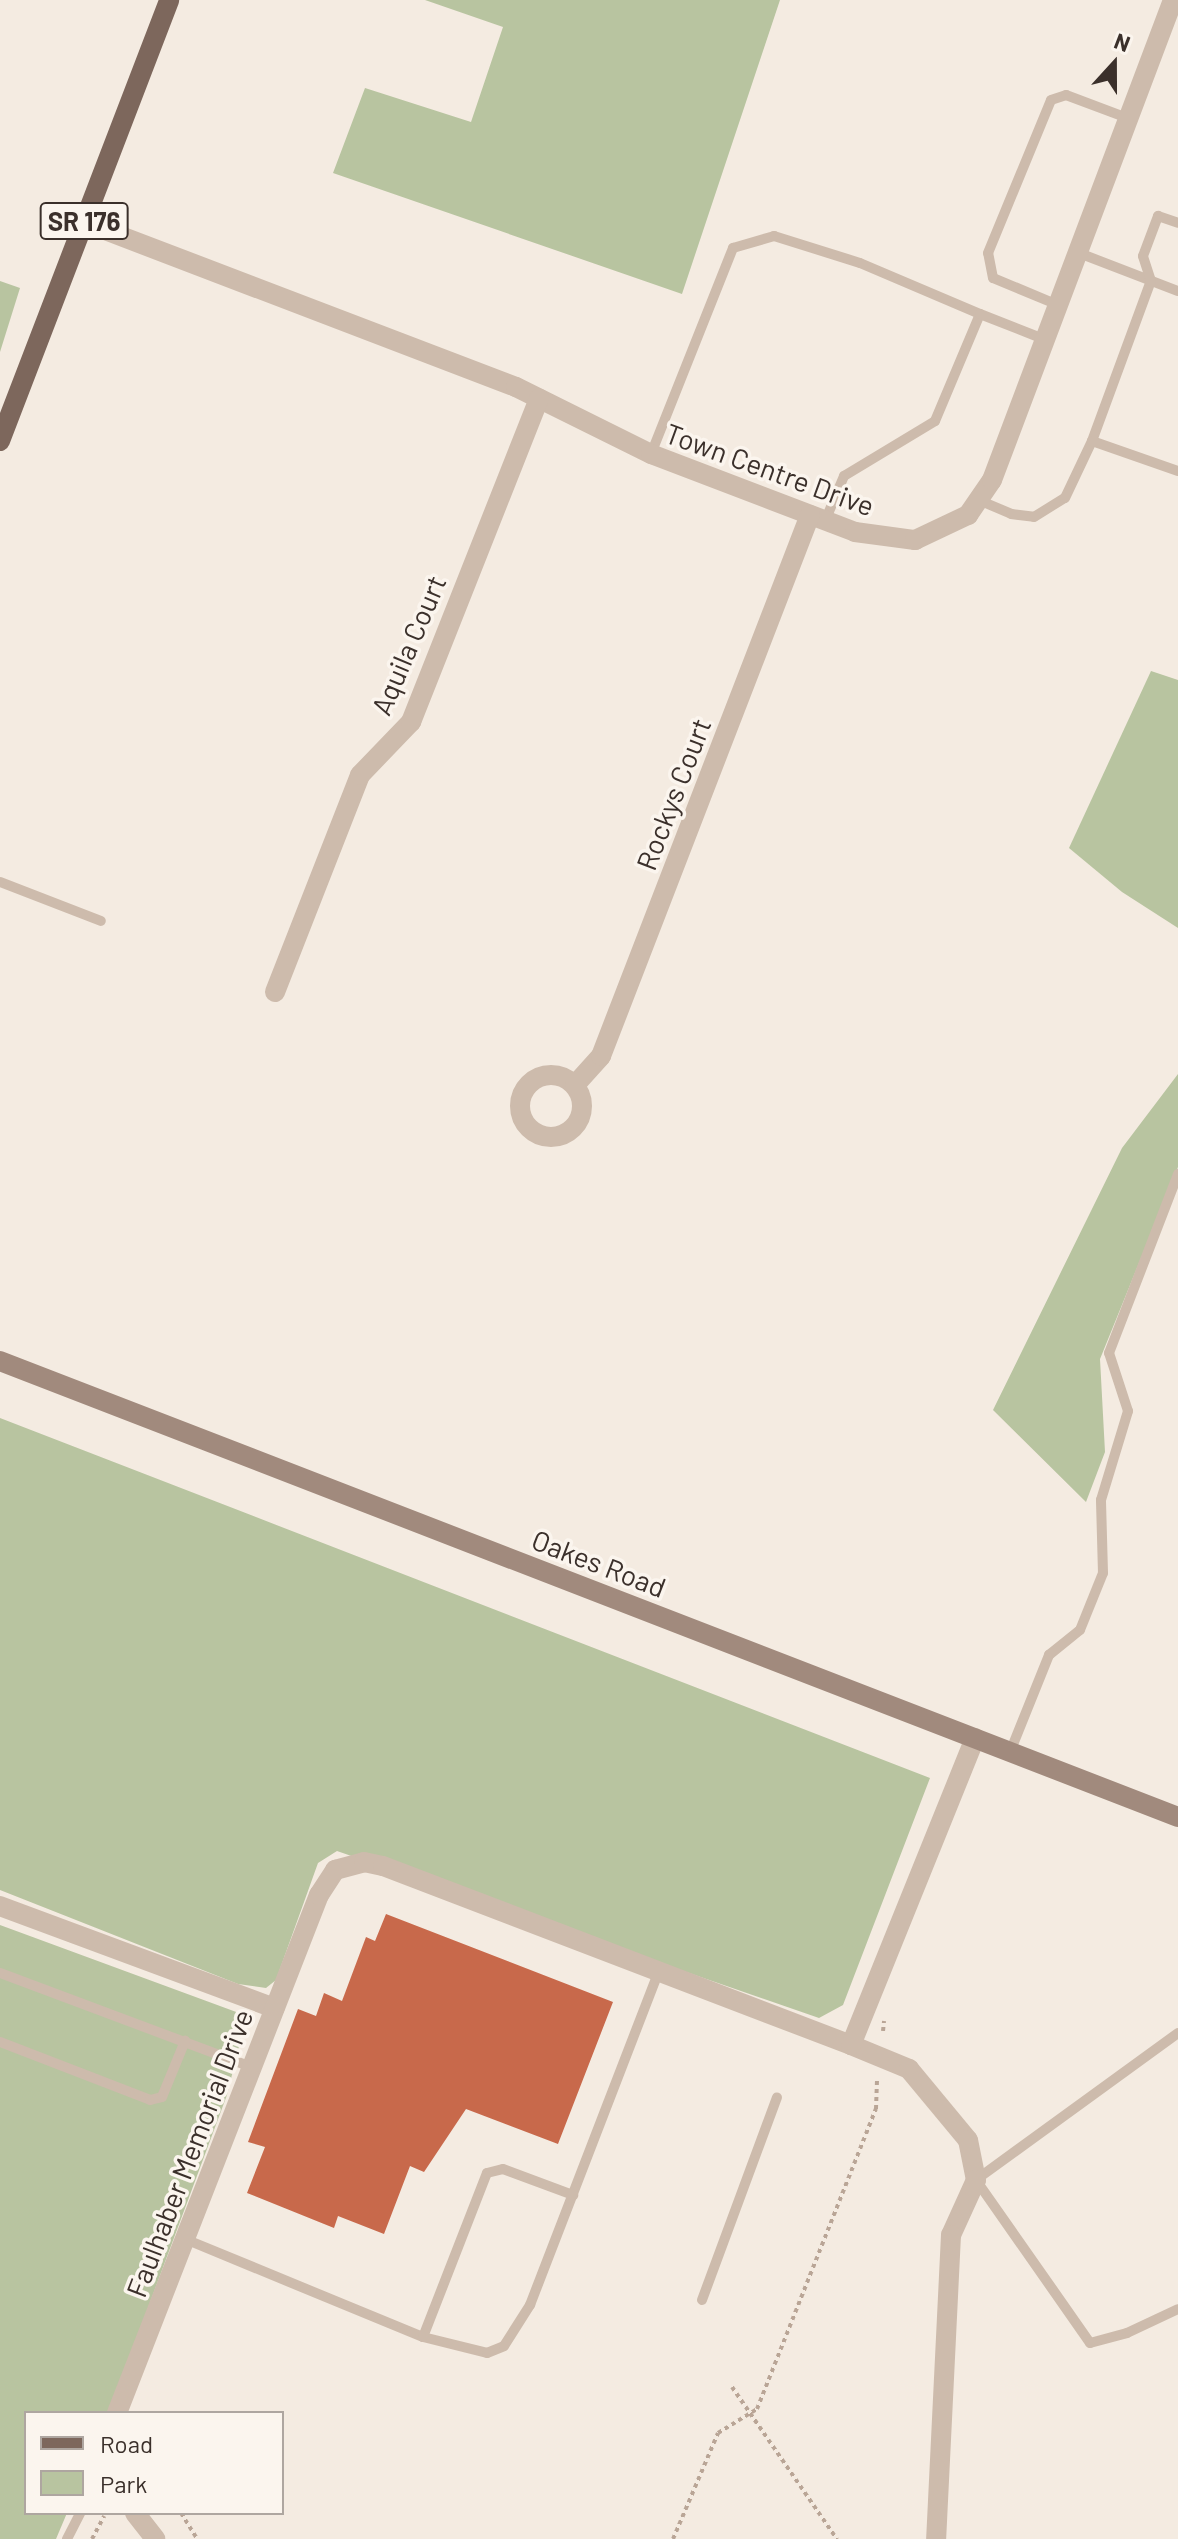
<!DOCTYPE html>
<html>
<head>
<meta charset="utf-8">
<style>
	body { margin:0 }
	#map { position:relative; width:1178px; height:2539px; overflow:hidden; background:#f4ebe1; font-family:Barlow,sans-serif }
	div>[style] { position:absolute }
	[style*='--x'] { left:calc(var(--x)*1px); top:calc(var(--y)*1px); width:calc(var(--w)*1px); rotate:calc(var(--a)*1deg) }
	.green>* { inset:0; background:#b8c4a0 }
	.building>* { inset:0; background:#c8694b }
	.path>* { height:4px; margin-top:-2px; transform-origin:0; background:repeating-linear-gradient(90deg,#b9a596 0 4px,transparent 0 8px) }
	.lane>* { height:10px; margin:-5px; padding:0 5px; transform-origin:5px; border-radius:5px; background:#cdbbac }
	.street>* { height:20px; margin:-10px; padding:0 10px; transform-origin:10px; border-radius:10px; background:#cdbbac }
	.street>.ring { margin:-10px; padding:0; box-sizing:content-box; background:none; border:20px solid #cdbbac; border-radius:50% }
	.secondary>* { height:20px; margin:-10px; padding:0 10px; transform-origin:10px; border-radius:10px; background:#a18a7d }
	.primary>* { height:20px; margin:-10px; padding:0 10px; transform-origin:10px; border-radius:10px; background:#7d675c }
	span { translate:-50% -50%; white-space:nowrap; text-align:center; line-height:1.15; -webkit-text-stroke:7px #fbf5ee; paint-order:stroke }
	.shield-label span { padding:2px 6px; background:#fbf5ee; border:2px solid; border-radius:6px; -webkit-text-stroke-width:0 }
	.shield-label { font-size:26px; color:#3b302b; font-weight:700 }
	.street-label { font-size:28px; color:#3b302b }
	.legend { position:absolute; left:24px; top:2411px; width:260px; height:104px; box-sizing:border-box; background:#fbf5ee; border:2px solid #aea6a0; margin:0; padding:10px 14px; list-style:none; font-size:24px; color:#3b302b }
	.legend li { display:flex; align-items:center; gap:16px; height:40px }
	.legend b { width:40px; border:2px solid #aea6a0 }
	.north { position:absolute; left:1074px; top:24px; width:80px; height:80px; -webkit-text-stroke:6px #fbf5ee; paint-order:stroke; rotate:21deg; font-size:22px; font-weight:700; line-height:32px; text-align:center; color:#3b302b }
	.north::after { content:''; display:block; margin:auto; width:28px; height:36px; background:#3b302b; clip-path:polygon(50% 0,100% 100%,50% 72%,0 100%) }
</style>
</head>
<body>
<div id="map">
	<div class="green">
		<div style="clip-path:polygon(425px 0,780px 0,682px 294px,333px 173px,365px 88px,471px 122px,503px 27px)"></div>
		<div style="clip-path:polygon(0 281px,20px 288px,0 352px)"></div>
		<div style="clip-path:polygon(1151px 671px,1178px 680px,1178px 928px,1122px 892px,1069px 848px)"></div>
		<div style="clip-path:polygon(1178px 1074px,1178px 1167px,1100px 1359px,1105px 1452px,1086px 1502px,993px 1410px,1122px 1148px)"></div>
		<div style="clip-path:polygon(0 1418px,930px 1778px,843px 2005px,819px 2018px,337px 1851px,318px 1863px,276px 1980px,266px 1988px,238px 1984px,0 1890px)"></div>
		<div style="clip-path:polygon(0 1925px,239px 2013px,244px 2026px,227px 2095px,109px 2413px,26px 2413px,26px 2513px,67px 2513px,56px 2539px,0 2539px)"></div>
	</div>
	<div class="building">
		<div style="clip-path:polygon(386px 1914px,613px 2002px,558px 2144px,466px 2109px,424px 2172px,410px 2166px,384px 2234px,338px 2216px,334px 2228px,247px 2193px,265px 2147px,248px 2142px,298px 2009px,316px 2016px,324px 1993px,342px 2001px,366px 1937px,375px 1941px)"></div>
	</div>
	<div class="path">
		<div style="--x:883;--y:2031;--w:10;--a:-84"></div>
		<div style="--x:732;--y:2387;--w:185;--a:55.4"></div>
		<div style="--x:181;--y:2513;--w:31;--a:58"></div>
		<div style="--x:92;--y:2539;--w:26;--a:-62"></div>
		<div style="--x:673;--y:2539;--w:115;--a:-67"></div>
		<div style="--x:718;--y:2433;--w:46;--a:-31.6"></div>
		<div style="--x:757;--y:2409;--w:323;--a:-68.4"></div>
		<div style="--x:876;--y:2109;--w:31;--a:-88"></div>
	</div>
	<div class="lane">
		<div style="--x:1079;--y:253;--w:106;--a:21"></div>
		<div style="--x:1058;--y:305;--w:70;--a:-157.4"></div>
		<div style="--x:993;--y:278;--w:25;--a:-101"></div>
		<div style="--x:988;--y:253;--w:165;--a:-67.6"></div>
		<div style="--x:1051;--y:100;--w:16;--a:-18"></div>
		<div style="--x:1066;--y:95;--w:68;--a:20.6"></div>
		<div style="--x:1092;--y:441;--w:171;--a:-69.8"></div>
		<div style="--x:1151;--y:281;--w:26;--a:-108"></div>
		<div style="--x:1143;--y:256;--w:43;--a:-69.4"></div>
		<div style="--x:1158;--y:216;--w:21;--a:19"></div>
		<div style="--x:651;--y:454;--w:222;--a:-68.3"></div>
		<div style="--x:733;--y:248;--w:43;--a:-16.3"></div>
		<div style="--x:774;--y:236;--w:90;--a:17.4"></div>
		<div style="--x:860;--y:263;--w:130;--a:23"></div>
		<div style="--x:981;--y:501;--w:33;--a:23"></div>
		<div style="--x:1011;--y:514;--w:23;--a:7"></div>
		<div style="--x:1034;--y:517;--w:36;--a:-32"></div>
		<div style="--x:1065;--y:498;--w:63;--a:-64.7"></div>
		<div style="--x:1092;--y:441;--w:91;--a:19.2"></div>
		<div style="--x:825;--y:521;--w:49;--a:-67.1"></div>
		<div style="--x:844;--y:476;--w:106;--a:-31.1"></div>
		<div style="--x:935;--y:421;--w:116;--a:-67.2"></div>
		<div style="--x:980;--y:314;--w:71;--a:21.5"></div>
		<div style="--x:0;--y:882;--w:108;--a:21.1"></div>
		<div style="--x:1010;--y:1752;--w:105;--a:-68.1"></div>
		<div style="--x:1049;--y:1655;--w:40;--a:-39"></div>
		<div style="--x:1080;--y:1630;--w:61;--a:-68"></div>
		<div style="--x:1103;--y:1573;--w:73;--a:-91.6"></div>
		<div style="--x:1101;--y:1500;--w:93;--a:-73.1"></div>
		<div style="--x:1128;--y:1411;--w:61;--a:-108.1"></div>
		<div style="--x:1109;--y:1353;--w:192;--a:-68.9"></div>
		<div style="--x:0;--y:1973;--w:269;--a:20.5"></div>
		<div style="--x:1178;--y:2033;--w:250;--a:144"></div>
		<div style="--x:976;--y:2180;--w:199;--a:55"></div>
		<div style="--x:1090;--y:2343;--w:38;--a:-15"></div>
		<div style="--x:1127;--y:2333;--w:56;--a:-25.2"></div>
		<div style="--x:0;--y:2042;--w:161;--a:21.1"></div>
		<div style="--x:150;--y:2100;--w:12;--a:-14"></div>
		<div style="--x:162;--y:2097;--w:61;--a:-67.7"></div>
		<div style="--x:185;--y:2239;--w:257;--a:22.4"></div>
		<div style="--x:423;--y:2337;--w:66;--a:14"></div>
		<div style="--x:487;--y:2353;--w:18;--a:-22"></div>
		<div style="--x:504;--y:2346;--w:49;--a:-57.6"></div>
		<div style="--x:530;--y:2305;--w:358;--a:-68.9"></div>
		<div style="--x:702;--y:2300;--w:216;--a:-69.7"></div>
		<div style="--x:423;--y:2337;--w:176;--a:-68.7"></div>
		<div style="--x:487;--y:2173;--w:16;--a:-14"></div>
		<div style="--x:503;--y:2169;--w:75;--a:20.4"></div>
		<div style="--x:67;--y:2539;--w:29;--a:-63"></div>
	</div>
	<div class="street">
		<div style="--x:84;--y:222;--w:462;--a:20.9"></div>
		<div style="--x:516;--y:387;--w:151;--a:26.4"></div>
		<div style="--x:651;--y:454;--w:218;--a:20.9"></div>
		<div style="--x:855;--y:532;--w:61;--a:7.6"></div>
		<div style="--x:915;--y:540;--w:59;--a:-25.3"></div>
		<div style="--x:968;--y:515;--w:42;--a:-55.6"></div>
		<div style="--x:992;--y:480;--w:513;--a:-69.34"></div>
		<div style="--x:275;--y:992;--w:233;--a:-68.6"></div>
		<div style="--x:360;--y:775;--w:74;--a:-46.1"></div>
		<div style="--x:411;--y:722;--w:348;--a:-68.4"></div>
		<div class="ring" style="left:520px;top:1075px;width:42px;height:42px"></div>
		<div style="--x:575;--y:1085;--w:39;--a:-48"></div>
		<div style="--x:601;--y:1056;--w:580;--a:-68.88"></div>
		<div style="--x:0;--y:1906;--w:293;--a:20.4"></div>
		<div style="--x:851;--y:2045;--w:63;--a:22.5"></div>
		<div style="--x:909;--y:2069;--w:92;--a:50.3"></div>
		<div style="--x:968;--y:2140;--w:41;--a:78.7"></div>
		<div style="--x:976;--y:2180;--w:60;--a:114.4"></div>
		<div style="--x:951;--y:2235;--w:304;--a:92.8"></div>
		<div style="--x:117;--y:2413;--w:556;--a:-68.7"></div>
		<div style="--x:319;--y:1895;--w:30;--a:-57"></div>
		<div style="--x:335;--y:1870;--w:30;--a:-15"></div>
		<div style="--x:364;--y:1862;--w:19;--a:12"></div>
		<div style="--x:383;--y:1866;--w:501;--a:20.93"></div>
		<div style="--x:851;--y:2045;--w:331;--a:-68"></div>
		<div style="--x:135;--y:2513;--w:33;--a:52"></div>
	</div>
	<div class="secondary">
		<div style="--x:0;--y:1361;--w:1263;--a:21.16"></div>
	</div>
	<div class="primary">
		<div style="--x:0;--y:441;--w:472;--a:-69"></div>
	</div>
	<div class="shield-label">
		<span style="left:84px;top:221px">SR 176</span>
	</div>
	<div class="street-label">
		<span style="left:770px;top:469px;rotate:20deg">Town Centre Drive</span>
		<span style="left:408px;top:645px;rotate:-67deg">Aquila Court</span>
		<span style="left:673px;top:794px;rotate:-69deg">Rockys Court</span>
		<span style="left:599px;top:1563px;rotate:21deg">Oakes Road</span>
		<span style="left:189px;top:2153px;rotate:-69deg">Faulhaber Memorial Drive</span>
	</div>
	<ul class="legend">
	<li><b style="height:10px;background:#7d675c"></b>Road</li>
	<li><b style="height:22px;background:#b8c4a0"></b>Park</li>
	</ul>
	<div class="north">N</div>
</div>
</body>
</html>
